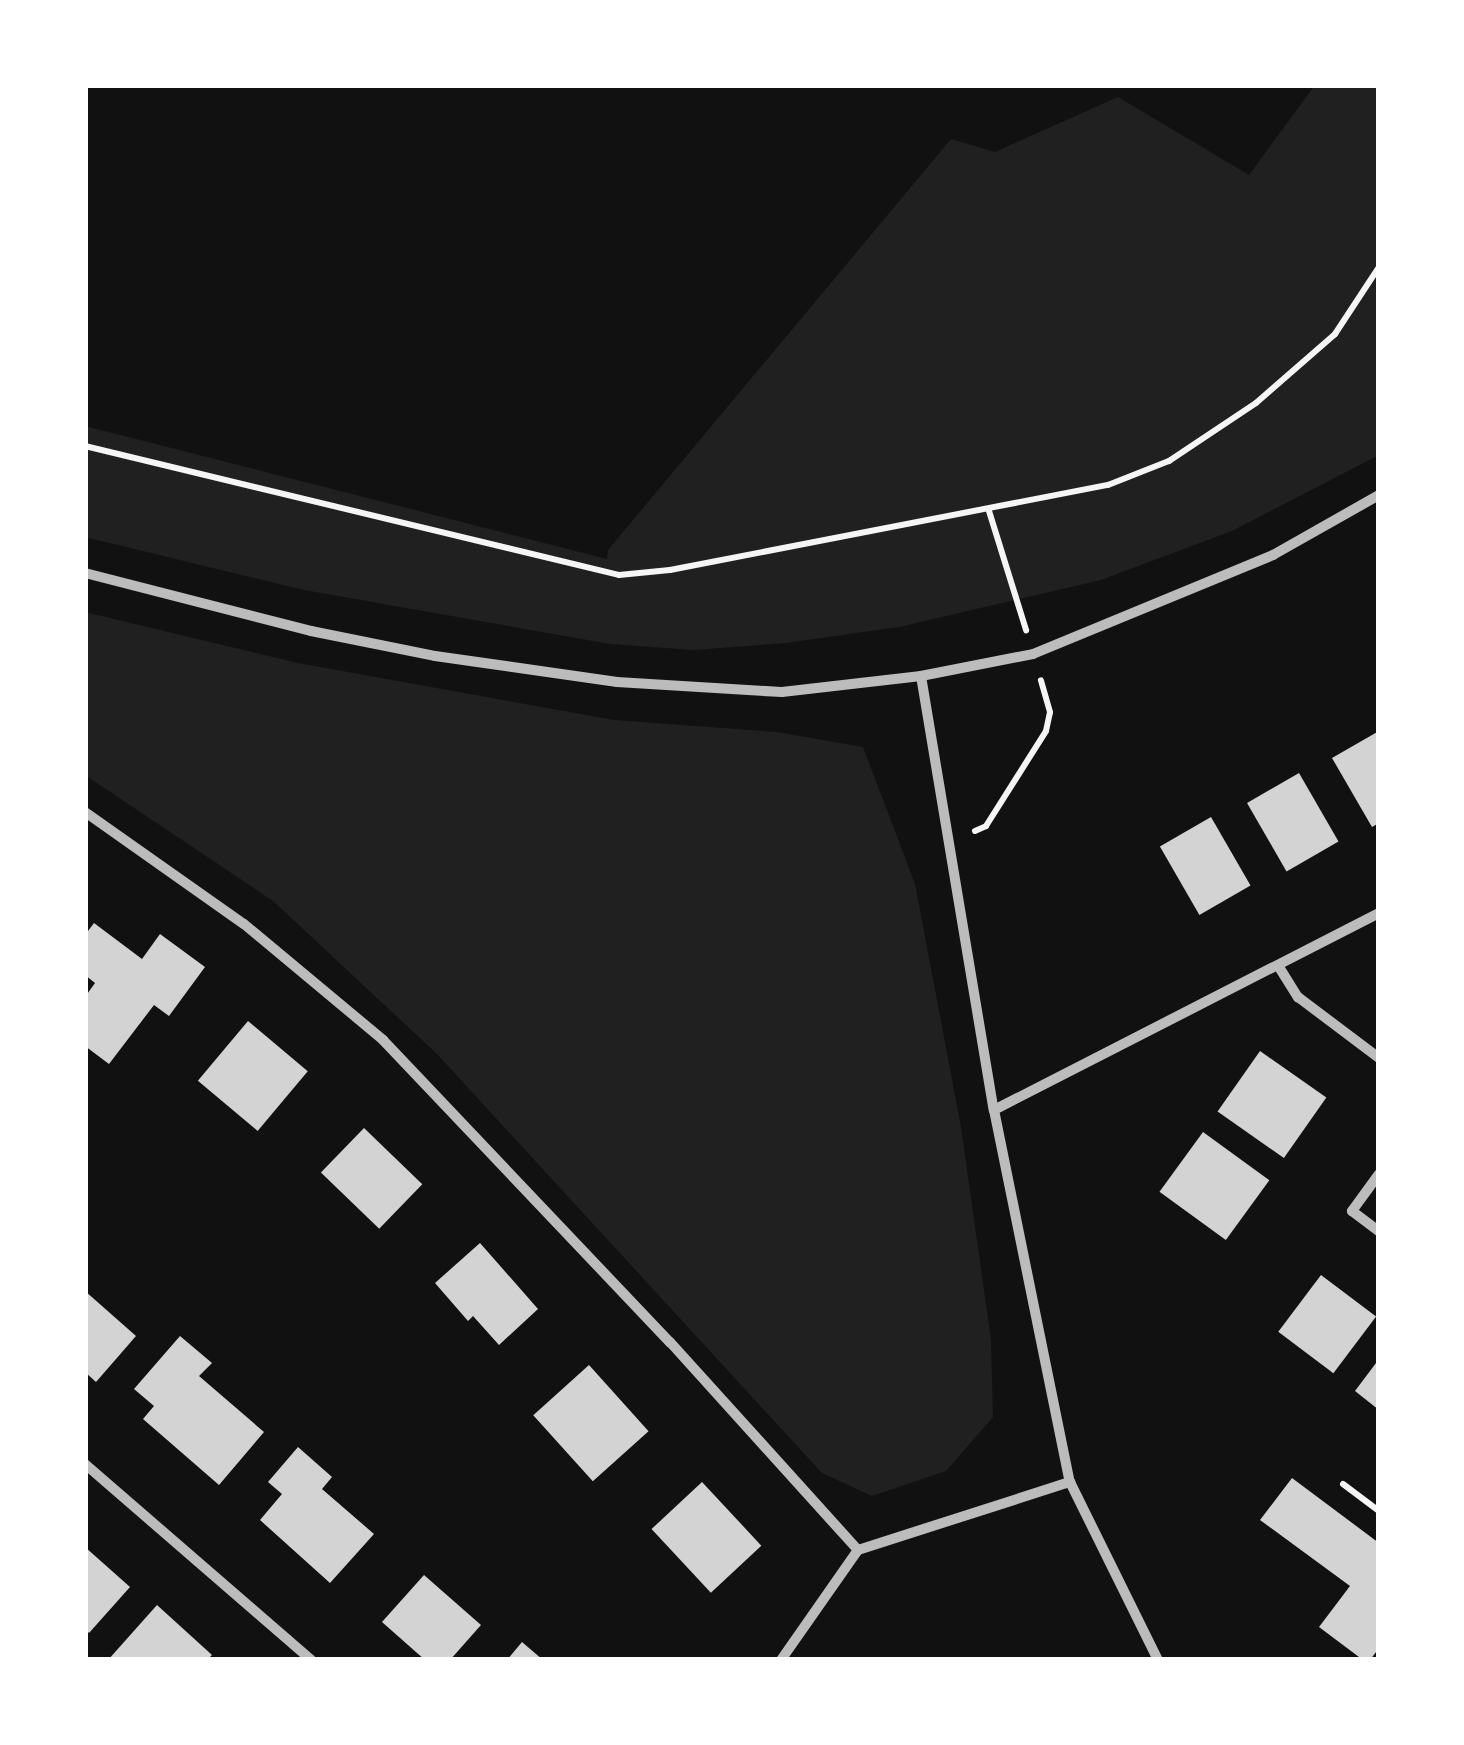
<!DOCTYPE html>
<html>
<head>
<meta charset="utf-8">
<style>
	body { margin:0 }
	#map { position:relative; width:1464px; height:1745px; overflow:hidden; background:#111; font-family:"PT Sans Narrow",sans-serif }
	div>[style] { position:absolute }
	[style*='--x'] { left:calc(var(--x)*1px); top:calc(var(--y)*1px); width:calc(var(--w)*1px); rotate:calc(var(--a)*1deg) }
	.green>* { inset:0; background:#202020 }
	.building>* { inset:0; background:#d3d3d3; transform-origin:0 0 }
	.path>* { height:6px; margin:-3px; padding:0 3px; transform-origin:3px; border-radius:3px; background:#f5f5f5 }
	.minor>* { height:10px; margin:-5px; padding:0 5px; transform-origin:5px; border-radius:5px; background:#bcbcbc }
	span { translate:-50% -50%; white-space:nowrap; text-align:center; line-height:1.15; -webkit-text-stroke:8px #fff; paint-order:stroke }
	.frame { position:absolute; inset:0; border:88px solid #fff; pointer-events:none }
</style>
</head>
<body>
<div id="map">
	<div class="green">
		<div style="clip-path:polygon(1315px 85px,1379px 85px,1379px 455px,1232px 531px,1101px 580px,899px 627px,786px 643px,693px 650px,610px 644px,304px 590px,85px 537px,85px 426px,607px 559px,608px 550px,951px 139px,995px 152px,1118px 97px,1249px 175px)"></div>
		<div style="clip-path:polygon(85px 612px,298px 663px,614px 720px,777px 732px,863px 747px,915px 884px,961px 1127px,991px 1340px,993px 1417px,946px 1471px,872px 1496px,822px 1473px,437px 1054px,273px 901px,85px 775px)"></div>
	</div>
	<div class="building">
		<div style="clip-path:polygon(1379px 731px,1379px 823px,1372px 827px,1332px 758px)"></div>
		<div style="left:1299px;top:773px;width:79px;height:60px;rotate:60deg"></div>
		<div style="left:1211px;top:817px;width:79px;height:59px;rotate:60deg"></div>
		<div style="clip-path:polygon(94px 923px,142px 959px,160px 934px,205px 967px,169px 1016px,154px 1005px,109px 1064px,85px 1046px,85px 997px,95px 983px,85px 975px,85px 935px)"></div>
		<div style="left:248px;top:1021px;width:78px;height:78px;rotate:40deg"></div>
		<div style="left:1260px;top:1051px;width:81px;height:74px;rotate:35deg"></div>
		<div style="left:364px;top:1128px;width:81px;height:62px;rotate:44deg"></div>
		<div style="left:1203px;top:1132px;width:82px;height:74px;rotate:36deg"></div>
		<div style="clip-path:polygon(480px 1243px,538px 1309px,499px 1345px,473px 1316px,468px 1321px,435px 1283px)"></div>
		<div style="left:1321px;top:1275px;width:69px;height:71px;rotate:37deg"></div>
		<div style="clip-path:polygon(85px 1291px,136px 1336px,96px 1382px,85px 1372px)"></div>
		<div style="clip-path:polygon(180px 1336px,212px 1363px,199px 1376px,264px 1432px,219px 1485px,143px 1419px,154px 1406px,134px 1389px)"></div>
		<div style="clip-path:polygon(1379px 1359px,1379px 1410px,1355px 1391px)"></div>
		<div style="left:589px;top:1365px;width:89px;height:75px;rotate:48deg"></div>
		<div style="clip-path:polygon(298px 1447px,332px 1477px,322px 1489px,374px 1534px,330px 1583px,260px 1520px,282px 1494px,268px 1482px)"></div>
		<div style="clip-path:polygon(1292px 1478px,1379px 1543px,1379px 1648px,1370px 1660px,1363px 1660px,1319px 1627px,1350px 1586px,1260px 1520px)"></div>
		<div style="left:702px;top:1482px;width:87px;height:69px;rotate:47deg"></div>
		<div style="clip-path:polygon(85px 1547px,130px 1587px,89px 1633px,85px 1629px)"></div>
		<div style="clip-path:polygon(424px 1575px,481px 1625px,450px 1660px,425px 1660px,382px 1622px)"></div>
		<div style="clip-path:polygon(157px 1605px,212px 1655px,207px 1660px,108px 1660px)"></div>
		<div style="clip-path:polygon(522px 1642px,543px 1660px,507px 1660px)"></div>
	</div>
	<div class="path">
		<div style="--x:85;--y:446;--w:549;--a:13.58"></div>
		<div style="--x:619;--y:575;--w:51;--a:-5.6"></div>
		<div style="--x:670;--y:570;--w:446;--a:-11"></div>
		<div style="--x:1108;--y:485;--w:66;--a:-21.5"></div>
		<div style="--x:1169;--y:461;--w:105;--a:-33.7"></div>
		<div style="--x:1256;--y:403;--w:105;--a:-41.1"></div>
		<div style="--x:1335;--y:334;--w:80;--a:-56.7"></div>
		<div style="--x:989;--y:511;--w:125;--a:72.7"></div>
		<div style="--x:975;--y:831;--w:12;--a:-24"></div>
		<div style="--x:986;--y:826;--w:112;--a:-57.7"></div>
		<div style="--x:1046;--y:731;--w:19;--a:-78"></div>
		<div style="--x:1050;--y:712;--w:33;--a:-106"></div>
		<div style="--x:1343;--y:1484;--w:45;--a:36.9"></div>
	</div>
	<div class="minor">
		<div style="--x:85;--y:573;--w:233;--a:14.4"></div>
		<div style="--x:311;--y:631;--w:126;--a:11.4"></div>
		<div style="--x:435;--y:656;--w:184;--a:8.1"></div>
		<div style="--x:617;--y:682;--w:165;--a:3.5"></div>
		<div style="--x:782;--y:692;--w:140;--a:-6.6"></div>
		<div style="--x:921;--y:676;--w:114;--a:-11.1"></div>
		<div style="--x:1033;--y:654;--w:260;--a:-22.4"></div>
		<div style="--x:1273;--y:555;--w:122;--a:-29.5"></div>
		<div style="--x:921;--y:676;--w:440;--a:80.5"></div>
		<div style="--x:994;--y:1110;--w:380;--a:78.5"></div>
		<div style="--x:1070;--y:1482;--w:199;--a:63.7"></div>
		<div style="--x:85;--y:812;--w:194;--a:35.2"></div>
		<div style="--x:244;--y:924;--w:181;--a:39.8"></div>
		<div style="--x:383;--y:1040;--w:417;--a:46.5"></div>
		<div style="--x:670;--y:1342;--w:280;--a:47.9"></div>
		<div style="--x:858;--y:1550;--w:223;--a:-17.8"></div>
		<div style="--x:1279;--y:967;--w:36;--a:58"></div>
		<div style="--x:1298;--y:997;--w:101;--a:37"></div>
		<div style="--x:994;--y:1110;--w:432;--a:-27.1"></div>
		<div style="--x:1379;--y:1174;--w:46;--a:126.1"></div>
		<div style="--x:1352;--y:1211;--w:34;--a:37"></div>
		<div style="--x:85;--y:1464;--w:299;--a:40.9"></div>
		<div style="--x:781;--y:1660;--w:134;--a:-55"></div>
	</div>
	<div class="frame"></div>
</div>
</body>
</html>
